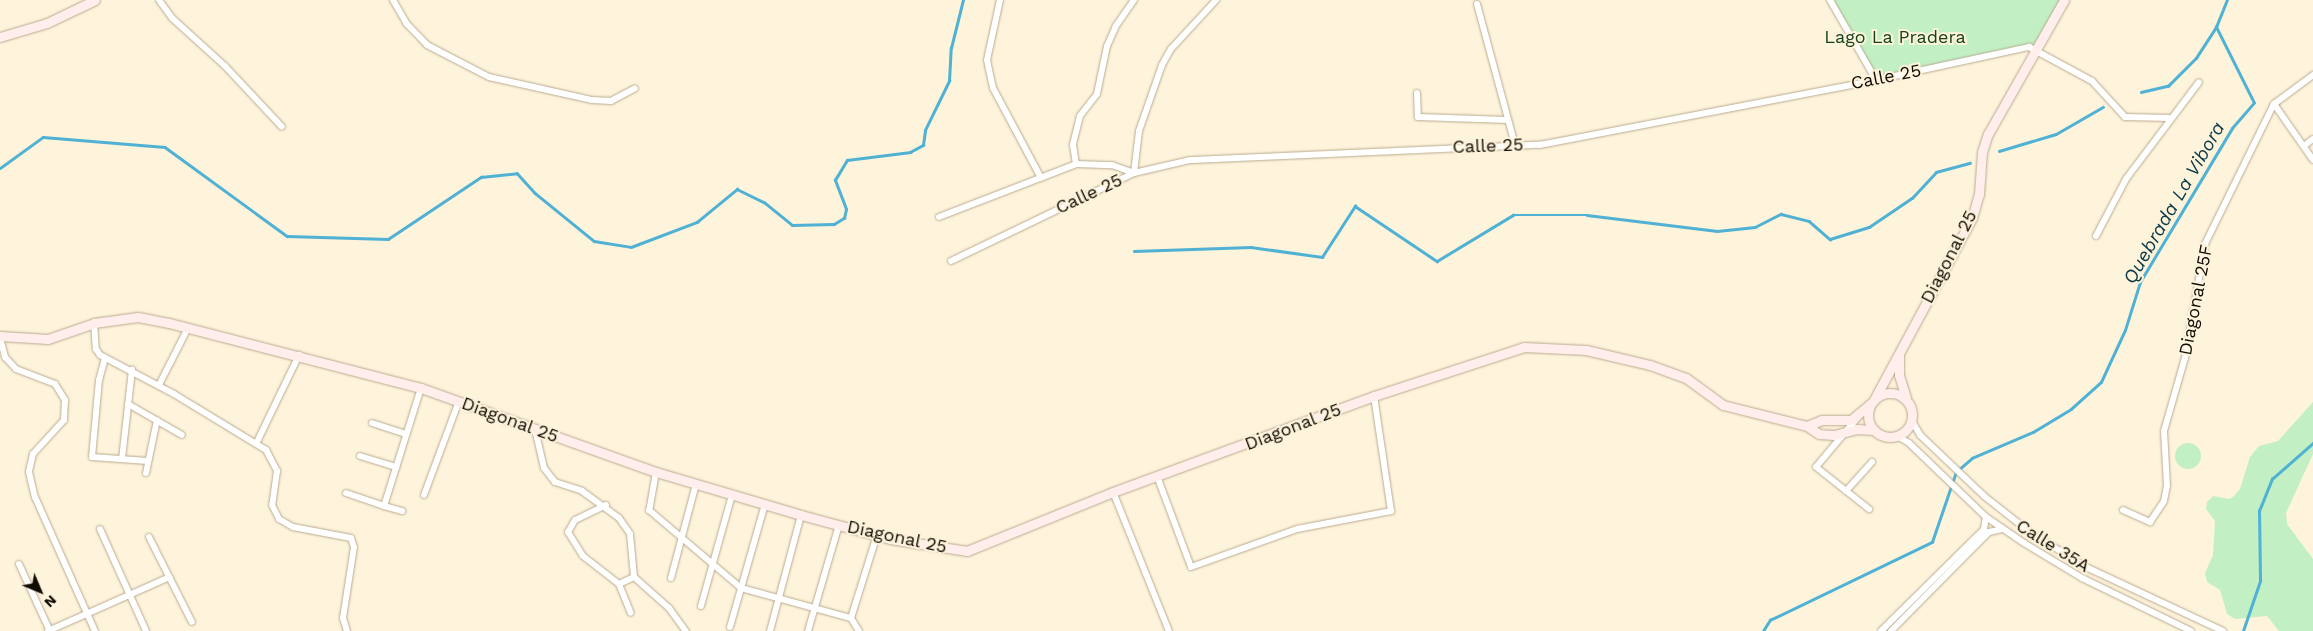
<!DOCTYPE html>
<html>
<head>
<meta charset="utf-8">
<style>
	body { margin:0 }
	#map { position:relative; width:2313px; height:631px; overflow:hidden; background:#fef3db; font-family:"Work Sans",sans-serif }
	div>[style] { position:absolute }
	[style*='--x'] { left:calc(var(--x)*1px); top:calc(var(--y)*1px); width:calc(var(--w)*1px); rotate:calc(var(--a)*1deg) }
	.green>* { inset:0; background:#c2f0c4 }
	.round { border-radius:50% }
	.stream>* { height:2.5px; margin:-1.25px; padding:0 1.25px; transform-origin:1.25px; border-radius:1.25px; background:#4fb1d4 }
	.roads { filter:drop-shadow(0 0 1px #b8ab8f) drop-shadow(0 0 1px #b8ab8f) }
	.street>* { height:6px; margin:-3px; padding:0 3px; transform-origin:3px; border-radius:3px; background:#fff }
	.secondary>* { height:9px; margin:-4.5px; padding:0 4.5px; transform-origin:4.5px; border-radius:4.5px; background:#ffeeeb }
	.secondary>.ring { margin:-4.5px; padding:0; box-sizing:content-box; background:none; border:9px solid #ffeeeb; border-radius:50% }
	span { translate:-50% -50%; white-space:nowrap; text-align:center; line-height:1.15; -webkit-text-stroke:4px #fef3db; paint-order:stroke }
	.park-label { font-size:18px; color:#16421c }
	.street-label { font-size:18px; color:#100c03 }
	.water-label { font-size:19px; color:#0a3847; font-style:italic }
	.north { position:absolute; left:15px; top:566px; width:50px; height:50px; -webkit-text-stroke:4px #fef3db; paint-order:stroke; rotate:135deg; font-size:14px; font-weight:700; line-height:20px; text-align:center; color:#100c03 }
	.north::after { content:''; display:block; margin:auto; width:18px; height:22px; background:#100c03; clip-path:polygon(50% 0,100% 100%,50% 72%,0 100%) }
</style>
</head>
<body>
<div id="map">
	<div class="green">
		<div style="clip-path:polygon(1830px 0,2064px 0,2037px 49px,2028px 47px,1876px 80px)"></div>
		<div style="clip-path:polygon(2313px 402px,2313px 454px,2286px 513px,2287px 524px,2313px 559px,2313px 631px,2279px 631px,2267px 616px,2235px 619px,2227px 614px,2220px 590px,2207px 582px,2205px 573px,2213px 555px,2215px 521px,2206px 509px,2207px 502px,2213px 496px,2229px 499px,2233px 497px,2240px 489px,2250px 457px,2259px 446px,2278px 441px)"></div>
		<div class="round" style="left:2175px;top:443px;width:26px;height:26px"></div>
	</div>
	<div class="stream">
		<div style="--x:2141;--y:92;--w:28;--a:-13"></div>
		<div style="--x:2168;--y:86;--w:40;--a:-45"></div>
		<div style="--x:2196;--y:58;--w:37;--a:-57"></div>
		<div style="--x:2216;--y:27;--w:29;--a:-68"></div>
		<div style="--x:1999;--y:151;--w:59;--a:-16.6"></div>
		<div style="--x:2056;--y:134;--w:54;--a:-29.9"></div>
		<div style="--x:0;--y:168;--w:53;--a:-35.8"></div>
		<div style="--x:43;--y:137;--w:122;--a:4.7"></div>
		<div style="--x:165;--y:147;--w:151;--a:36.1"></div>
		<div style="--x:287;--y:236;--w:101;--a:1.7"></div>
		<div style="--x:388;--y:239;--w:112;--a:-33.7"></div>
		<div style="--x:481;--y:177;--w:36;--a:-6"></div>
		<div style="--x:517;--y:173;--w:27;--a:48"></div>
		<div style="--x:535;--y:193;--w:76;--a:39.1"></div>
		<div style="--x:594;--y:241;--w:37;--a:9"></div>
		<div style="--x:631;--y:247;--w:71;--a:-20.7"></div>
		<div style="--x:697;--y:222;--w:52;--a:-39.5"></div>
		<div style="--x:737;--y:189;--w:30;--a:26"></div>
		<div style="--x:764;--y:202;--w:36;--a:39"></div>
		<div style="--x:792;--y:225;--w:42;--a:-1.4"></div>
		<div style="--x:834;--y:224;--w:12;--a:-31"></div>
		<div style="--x:844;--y:218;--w:9;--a:-77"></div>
		<div style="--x:846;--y:209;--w:31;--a:-111"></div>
		<div style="--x:835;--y:180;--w:23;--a:-59"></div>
		<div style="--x:847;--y:160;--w:64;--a:-7.2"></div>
		<div style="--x:910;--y:152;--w:15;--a:-28"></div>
		<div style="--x:923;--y:145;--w:15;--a:-82"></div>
		<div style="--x:925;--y:130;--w:55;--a:-63.9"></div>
		<div style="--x:949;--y:81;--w:33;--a:-87"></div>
		<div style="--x:951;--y:48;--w:49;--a:-76"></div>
		<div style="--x:1134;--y:251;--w:117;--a:-2"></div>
		<div style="--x:1251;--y:247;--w:72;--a:8"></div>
		<div style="--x:1322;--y:257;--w:61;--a:-57.1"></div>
		<div style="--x:1355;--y:206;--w:99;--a:33.9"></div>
		<div style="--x:1437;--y:261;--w:89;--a:-31.2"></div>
		<div style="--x:1513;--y:215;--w:74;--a:0"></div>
		<div style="--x:1587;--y:215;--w:131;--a:7"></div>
		<div style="--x:1717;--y:231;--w:38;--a:-6"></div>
		<div style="--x:1755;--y:227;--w:29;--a:-27"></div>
		<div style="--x:1781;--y:214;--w:29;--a:14"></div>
		<div style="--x:1809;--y:221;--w:28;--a:41"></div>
		<div style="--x:1830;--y:239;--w:41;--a:-17.1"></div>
		<div style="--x:1869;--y:227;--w:52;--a:-34"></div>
		<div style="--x:1912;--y:198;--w:35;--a:-47"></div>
		<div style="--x:1936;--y:172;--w:35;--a:-15"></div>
		<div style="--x:1763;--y:631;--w:13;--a:-58"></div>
		<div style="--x:1770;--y:620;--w:180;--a:-25.7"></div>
		<div style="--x:1932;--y:542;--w:74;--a:-71.1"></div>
		<div style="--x:1956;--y:472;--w:21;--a:-41"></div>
		<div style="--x:1972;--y:458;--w:66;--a:-23.1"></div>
		<div style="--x:2033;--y:432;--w:44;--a:-31.2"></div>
		<div style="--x:2071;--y:409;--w:40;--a:-42"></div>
		<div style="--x:2101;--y:382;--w:57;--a:-65.2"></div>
		<div style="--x:2125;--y:330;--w:50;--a:-72.6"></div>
		<div style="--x:2140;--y:282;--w:179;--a:-59.1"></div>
		<div style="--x:2232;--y:128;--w:33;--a:-49"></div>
		<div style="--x:2254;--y:103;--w:85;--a:-116.6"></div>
		<div style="--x:2243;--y:631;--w:53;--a:-71.2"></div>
		<div style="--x:2260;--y:581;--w:70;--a:-90.8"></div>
		<div style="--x:2259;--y:511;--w:35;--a:-68"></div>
		<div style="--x:2272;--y:479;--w:55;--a:-41.3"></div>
	</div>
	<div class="roads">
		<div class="street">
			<div style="--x:159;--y:0;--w:22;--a:54"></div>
			<div style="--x:172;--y:18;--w:72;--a:42.2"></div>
			<div style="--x:225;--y:66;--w:83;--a:46.9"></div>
			<div style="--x:393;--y:0;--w:28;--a:60"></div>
			<div style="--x:407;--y:24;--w:29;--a:46"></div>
			<div style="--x:427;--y:45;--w:70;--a:27.3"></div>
			<div style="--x:489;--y:77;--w:106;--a:12.6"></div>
			<div style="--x:592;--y:100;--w:19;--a:3"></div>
			<div style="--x:611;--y:101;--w:27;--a:-28"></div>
			<div style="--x:1000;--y:0;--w:61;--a:102.2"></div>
			<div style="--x:987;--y:60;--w:29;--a:78"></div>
			<div style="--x:993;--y:88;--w:102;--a:61.9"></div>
			<div style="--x:1134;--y:0;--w:32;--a:125"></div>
			<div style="--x:1116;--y:26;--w:22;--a:114"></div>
			<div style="--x:1107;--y:46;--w:49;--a:101.8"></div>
			<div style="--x:1097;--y:94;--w:28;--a:128"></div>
			<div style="--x:1080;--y:116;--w:30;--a:104"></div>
			<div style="--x:1073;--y:145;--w:19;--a:81"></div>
			<div style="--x:1076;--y:164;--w:36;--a:2"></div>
			<div style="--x:1112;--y:165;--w:23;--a:20"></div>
			<div style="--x:1134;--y:173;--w:42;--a:-83.2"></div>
			<div style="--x:1139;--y:131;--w:70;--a:-70.8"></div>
			<div style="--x:1162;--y:65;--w:18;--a:-61"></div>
			<div style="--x:1171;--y:49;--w:67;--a:-47.4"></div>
			<div style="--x:1830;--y:0;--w:92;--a:60.1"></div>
			<div style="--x:1477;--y:4;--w:146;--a:74.9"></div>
			<div style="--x:1417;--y:93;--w:24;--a:88"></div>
			<div style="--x:1418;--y:117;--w:90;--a:1.9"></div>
			<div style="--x:2274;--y:104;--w:68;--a:55.1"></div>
			<div style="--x:2304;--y:146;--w:11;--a:-38"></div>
			<div style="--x:939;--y:217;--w:147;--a:-21.1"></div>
			<div style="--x:2096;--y:236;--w:64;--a:-62.2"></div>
			<div style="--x:2126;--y:179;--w:121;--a:-53"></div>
			<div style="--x:951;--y:261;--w:203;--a:-25.7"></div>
			<div style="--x:1134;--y:173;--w:57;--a:-13.1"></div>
			<div style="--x:1190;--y:160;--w:350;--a:-2.5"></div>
			<div style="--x:1540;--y:145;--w:342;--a:-10.9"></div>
			<div style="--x:1876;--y:80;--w:157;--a:-12.2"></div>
			<div style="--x:2029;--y:47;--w:72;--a:28.4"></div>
			<div style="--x:2092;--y:81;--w:49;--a:47.5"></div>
			<div style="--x:2125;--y:117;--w:44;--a:1.3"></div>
			<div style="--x:94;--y:323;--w:26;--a:86"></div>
			<div style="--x:96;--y:349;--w:7;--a:56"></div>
			<div style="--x:100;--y:355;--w:84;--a:27.8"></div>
			<div style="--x:174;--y:394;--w:108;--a:31.3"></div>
			<div style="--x:266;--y:450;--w:24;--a:62"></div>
			<div style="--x:277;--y:471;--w:34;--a:98"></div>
			<div style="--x:272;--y:505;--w:16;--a:63"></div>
			<div style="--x:279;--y:519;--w:16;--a:30"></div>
			<div style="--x:293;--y:527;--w:59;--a:10.7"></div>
			<div style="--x:351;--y:538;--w:9;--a:72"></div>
			<div style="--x:354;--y:547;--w:72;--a:98.8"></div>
			<div style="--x:343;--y:618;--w:14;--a:73"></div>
			<div style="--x:0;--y:338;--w:20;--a:75"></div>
			<div style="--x:5;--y:357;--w:16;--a:47"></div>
			<div style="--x:16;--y:369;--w:42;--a:21"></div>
			<div style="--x:55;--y:384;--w:19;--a:58"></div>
			<div style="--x:65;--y:400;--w:20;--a:93"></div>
			<div style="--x:64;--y:420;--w:46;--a:132.4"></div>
			<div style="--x:33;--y:454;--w:18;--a:103"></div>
			<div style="--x:29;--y:472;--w:26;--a:77"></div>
			<div style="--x:35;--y:497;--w:147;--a:65.9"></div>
			<div style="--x:105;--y:358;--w:23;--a:105"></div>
			<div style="--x:99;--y:380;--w:77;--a:95.2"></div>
			<div style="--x:92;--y:457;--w:56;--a:4.1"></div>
			<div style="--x:159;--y:385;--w:64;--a:-63"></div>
			<div style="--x:128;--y:404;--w:62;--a:29.9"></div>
			<div style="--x:1858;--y:417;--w:65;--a:130"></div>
			<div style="--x:1816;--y:467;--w:68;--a:38.4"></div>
			<div style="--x:1912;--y:421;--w:16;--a:60"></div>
			<div style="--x:1920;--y:435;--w:88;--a:43.6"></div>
			<div style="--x:1984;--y:496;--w:60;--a:38.2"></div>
			<div style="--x:2031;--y:533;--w:67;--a:31.6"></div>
			<div style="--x:2088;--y:568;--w:149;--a:25"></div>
			<div style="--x:372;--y:423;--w:36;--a:18"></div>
			<div style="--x:535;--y:429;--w:40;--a:77"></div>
			<div style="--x:544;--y:468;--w:18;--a:52"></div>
			<div style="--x:555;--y:482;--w:28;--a:18"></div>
			<div style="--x:582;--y:491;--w:46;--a:36.1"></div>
			<div style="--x:619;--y:518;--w:19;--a:55"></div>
			<div style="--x:630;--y:534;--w:43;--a:84.7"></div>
			<div style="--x:634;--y:577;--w:47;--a:41.5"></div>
			<div style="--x:669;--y:608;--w:29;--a:54"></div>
			<div style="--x:1897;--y:436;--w:14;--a:30"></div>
			<div style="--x:1909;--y:443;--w:107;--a:43.9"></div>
			<div style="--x:1986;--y:517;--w:46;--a:34.4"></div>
			<div style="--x:2024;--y:543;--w:68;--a:31.1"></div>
			<div style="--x:2082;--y:578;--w:121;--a:25.9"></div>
			<div style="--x:257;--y:442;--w:97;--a:-64.2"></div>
			<div style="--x:360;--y:456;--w:38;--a:17"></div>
			<div style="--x:122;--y:459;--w:90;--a:-83.6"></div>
			<div style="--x:656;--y:472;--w:39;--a:100"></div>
			<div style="--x:649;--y:510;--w:121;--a:40.3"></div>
			<div style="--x:741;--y:588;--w:114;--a:15.3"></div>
			<div style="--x:146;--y:473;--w:54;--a:-78.3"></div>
			<div style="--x:1157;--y:476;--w:97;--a:69.5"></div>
			<div style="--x:1191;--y:567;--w:113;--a:-19.7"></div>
			<div style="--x:1297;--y:529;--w:96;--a:-10.8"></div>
			<div style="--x:1391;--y:511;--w:116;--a:-98.4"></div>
			<div style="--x:1846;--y:491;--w:39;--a:-48"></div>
			<div style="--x:1113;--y:492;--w:150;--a:68.1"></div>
			<div style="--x:346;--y:493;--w:40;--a:18.9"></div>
			<div style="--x:384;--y:506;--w:124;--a:-72.6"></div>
			<div style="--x:424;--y:495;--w:100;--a:-69.6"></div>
			<div style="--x:606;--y:505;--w:34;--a:154"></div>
			<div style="--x:575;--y:520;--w:14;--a:120"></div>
			<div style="--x:568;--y:532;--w:28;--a:58"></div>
			<div style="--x:583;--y:556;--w:46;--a:37.9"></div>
			<div style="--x:619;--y:584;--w:31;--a:68"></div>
			<div style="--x:384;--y:506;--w:19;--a:16"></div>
			<div style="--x:2123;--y:510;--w:30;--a:24"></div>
			<div style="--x:2150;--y:522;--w:25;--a:-56"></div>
			<div style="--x:2164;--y:501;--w:15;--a:-79"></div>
			<div style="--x:2167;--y:486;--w:55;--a:-93.1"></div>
			<div style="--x:2164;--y:431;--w:76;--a:-74"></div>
			<div style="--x:2185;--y:358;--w:116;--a:-80"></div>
			<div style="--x:2205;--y:244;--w:156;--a:-63.8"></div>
			<div style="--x:2274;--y:104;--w:49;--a:-36.6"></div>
			<div style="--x:100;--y:529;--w:112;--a:65.7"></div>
			<div style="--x:149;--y:537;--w:95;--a:63.2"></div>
			<div style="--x:19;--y:564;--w:74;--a:65.2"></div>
			<div style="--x:671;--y:578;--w:97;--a:-75.1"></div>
			<div style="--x:619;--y:584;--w:17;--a:-25"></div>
			<div style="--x:701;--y:606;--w:115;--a:-74.4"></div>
			<div style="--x:730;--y:627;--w:128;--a:-74.1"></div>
			<div style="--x:48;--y:631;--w:133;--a:-23.9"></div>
			<div style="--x:770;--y:631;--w:120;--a:-75"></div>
			<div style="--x:808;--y:631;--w:110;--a:-73.7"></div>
			<div style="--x:859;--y:631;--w:15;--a:-122"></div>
			<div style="--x:851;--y:618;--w:87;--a:-72.6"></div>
			<div style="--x:1881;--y:631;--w:145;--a:-44.7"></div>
			<div style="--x:1984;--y:529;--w:12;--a:-81"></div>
			<div style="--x:1891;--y:631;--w:139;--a:-45.3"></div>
			<div style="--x:1989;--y:532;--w:13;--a:-13"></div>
		</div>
		<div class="secondary">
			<div style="--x:0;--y:37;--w:49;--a:-16.6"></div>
			<div style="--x:47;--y:23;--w:53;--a:-25.6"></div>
			<div style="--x:0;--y:336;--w:48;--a:3.6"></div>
			<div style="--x:48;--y:339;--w:49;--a:-19.2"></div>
			<div style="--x:94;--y:323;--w:44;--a:-7.8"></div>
			<div style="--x:138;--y:317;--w:32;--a:11"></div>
			<div style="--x:169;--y:323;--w:260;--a:14.5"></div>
			<div style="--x:421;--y:388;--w:250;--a:19.7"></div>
			<div style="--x:656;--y:472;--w:151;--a:16.5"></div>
			<div style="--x:801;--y:515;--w:92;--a:15.1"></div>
			<div style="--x:890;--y:539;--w:78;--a:8.9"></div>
			<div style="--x:967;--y:551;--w:157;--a:-22"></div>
			<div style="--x:1113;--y:492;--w:278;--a:-20.2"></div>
			<div style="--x:1374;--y:396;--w:158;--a:-18.1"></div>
			<div style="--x:1524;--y:347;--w:62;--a:2.8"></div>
			<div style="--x:1586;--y:350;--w:66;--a:13.2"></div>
			<div style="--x:1650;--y:365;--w:38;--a:20"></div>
			<div style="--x:1686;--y:378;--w:46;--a:36.1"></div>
			<div style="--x:1723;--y:405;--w:87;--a:14"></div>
			<div style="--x:1807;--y:426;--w:14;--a:34"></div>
			<div style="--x:1819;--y:434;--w:15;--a:4"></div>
			<div style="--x:1834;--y:435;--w:24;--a:-15"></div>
			<div style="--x:1857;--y:429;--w:16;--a:4"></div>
			<div style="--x:1899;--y:355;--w:20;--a:90"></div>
			<div style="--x:1899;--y:375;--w:24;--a:73"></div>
			<div class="ring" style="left:1868px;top:393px;width:35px;height:35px"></div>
			<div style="--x:1875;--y:398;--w:204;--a:-61.7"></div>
			<div style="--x:1972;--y:218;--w:25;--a:-74"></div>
			<div style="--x:1979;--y:194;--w:42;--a:-85.9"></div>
			<div style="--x:1982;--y:152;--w:19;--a:-72"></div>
			<div style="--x:1988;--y:134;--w:154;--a:-60.4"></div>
			<div style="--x:1807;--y:426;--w:16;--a:-22"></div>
			<div style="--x:1822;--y:420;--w:29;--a:0"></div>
			<div style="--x:1851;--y:420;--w:25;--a:-40"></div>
		</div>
	</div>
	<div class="park-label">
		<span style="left:1895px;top:37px">Lago La Pradera</span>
	</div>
	<div class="street-label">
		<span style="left:1886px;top:77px;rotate:-11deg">Calle 25</span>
		<span style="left:1488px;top:146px;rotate:-2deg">Calle 25</span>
		<span style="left:1089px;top:194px;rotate:-25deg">Calle 25</span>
		<span style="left:1949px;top:257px;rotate:-63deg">Diagonal 25</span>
		<span style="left:2196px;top:300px;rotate:-79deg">Diagonal 25F</span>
		<span style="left:510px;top:420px;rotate:20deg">Diagonal 25</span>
		<span style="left:1293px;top:427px;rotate:-21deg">Diagonal 25</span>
		<span style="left:897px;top:537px;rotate:12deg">Diagonal 25</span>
		<span style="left:2053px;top:546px;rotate:32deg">Calle 35A</span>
	</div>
	<div class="water-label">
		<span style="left:2174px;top:203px;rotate:-60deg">Quebrada La Vibora</span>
	</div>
	<div class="north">N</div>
</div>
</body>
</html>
